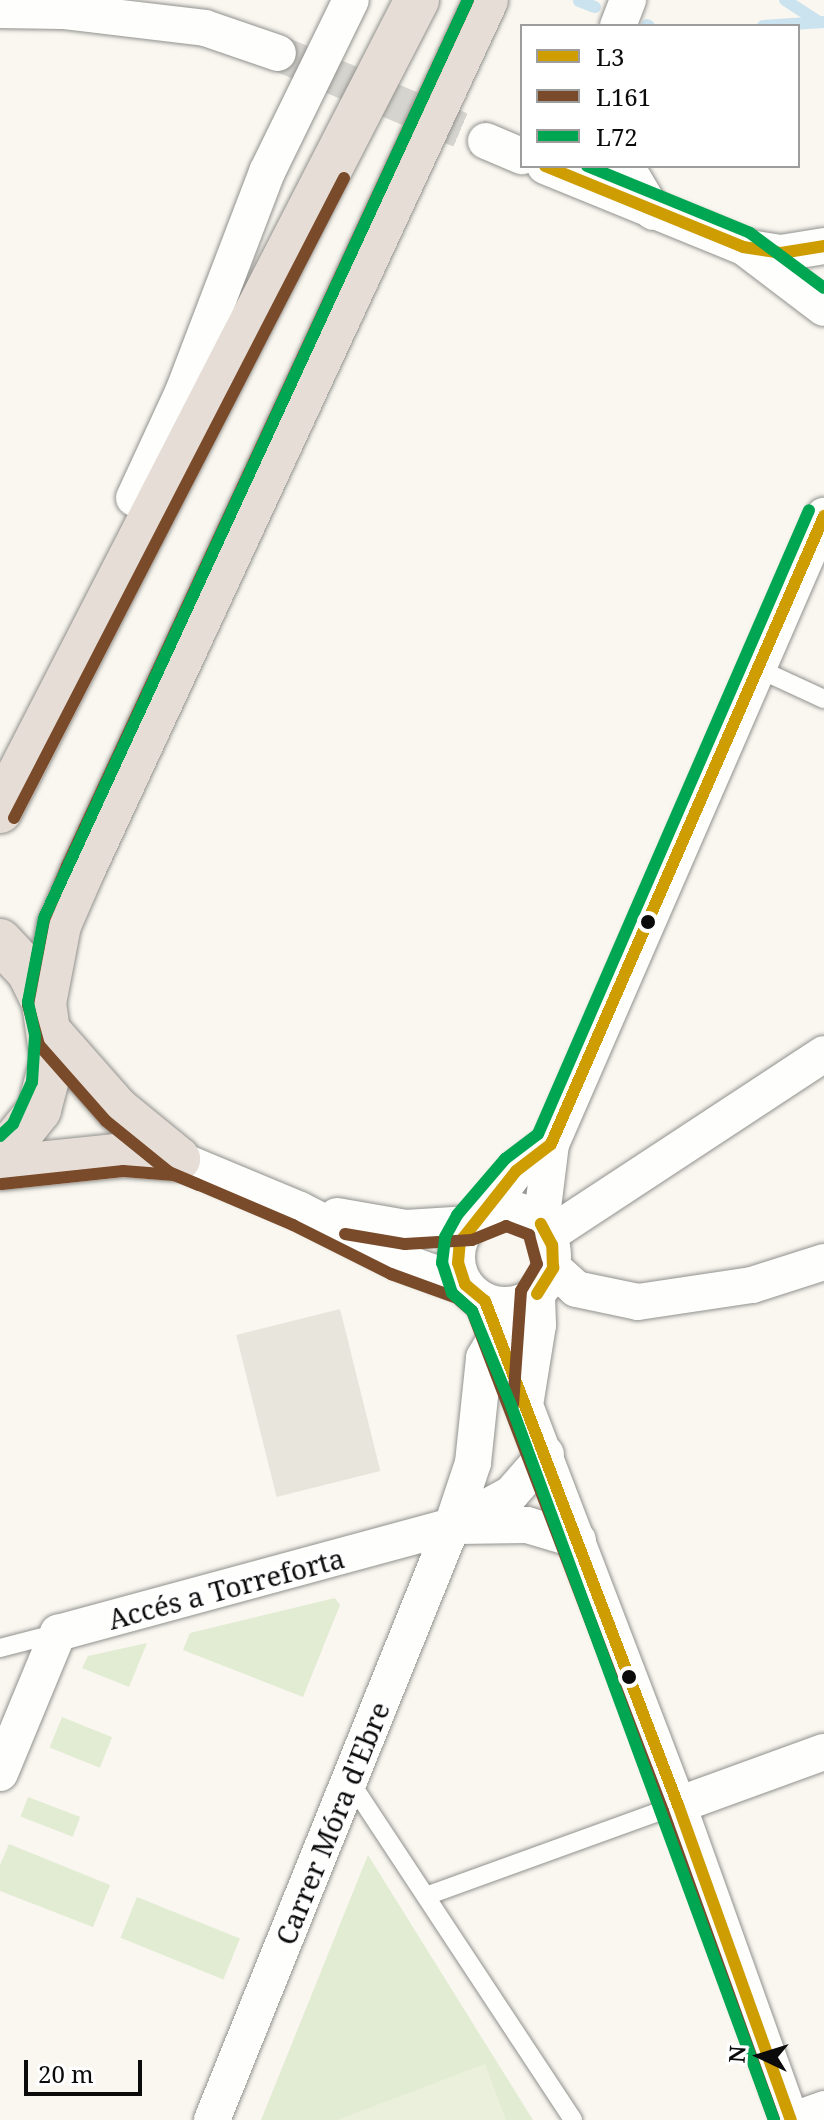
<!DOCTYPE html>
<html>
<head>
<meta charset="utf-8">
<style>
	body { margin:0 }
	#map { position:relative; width:824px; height:2120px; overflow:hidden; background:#f9f7f0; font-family:"Noto Serif",serif }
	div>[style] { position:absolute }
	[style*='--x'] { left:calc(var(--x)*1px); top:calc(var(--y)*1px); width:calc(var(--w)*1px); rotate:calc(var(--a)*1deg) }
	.green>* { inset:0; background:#e2ecd2; transform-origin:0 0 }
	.pitch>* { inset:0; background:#ebf0dc }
	.plaza>* { inset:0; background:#e8e5dc; transform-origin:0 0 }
	.stream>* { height:12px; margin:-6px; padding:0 6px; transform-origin:6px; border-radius:6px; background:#cbe2ef }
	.street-tunnel>* { height:36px; margin-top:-18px; transform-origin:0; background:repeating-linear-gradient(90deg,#d5d4ce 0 36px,transparent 0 54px) }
	.roads { filter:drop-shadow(0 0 2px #92918e) drop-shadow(0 0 2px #92918e) }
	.lane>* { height:18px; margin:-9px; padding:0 9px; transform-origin:9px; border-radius:9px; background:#fefefd }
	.street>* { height:36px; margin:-18px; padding:0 18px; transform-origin:18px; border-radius:18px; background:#fefefd }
	.street>.ring { margin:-18px; padding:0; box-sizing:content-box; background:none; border:36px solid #fefefd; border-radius:50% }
	.highway>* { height:44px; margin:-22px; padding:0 22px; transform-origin:22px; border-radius:22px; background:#e6ded6 }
	.bus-1>* { height:12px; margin:-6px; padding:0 6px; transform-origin:6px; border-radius:6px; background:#ce9d02 }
	.bus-2>* { height:12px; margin:-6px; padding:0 6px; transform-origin:6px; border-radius:6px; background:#7a4b2a }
	.bus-3>* { height:12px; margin:-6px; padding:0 6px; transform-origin:6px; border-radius:6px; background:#00a651 }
	.dots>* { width:22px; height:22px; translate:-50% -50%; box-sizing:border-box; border:4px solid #fff; border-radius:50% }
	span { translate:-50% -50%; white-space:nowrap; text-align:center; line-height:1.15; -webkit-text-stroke:8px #fff; paint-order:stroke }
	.street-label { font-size:28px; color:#0b0b0b }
	.legend { position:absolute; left:520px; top:24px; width:280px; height:144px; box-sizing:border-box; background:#fff; border:2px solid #9d9d9d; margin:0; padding:10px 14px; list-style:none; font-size:24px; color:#0b0b0b }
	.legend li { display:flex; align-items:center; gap:16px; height:40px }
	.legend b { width:40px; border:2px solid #9d9d9d }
	.north { position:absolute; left:720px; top:2016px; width:80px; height:80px; -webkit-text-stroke:6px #fff; paint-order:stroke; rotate:274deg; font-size:22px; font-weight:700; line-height:32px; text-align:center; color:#0b0b0b }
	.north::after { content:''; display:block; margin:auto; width:28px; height:36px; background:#0b0b0b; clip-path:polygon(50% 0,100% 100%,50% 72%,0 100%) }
	.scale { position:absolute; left:24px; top:2060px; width:118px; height:36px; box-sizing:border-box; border:4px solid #0b0b0b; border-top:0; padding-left:10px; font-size:24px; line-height:28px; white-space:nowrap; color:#0b0b0b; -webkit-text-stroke:6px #fff; paint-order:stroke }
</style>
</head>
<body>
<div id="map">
	<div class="green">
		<div style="clip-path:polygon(335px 1598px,340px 1605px,303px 1697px,183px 1650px,190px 1633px)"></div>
		<div style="clip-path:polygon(147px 1643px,129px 1687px,82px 1668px,88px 1656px)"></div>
		<div style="left:62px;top:1717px;width:54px;height:33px;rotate:22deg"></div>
		<div style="left:28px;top:1797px;width:56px;height:21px;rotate:21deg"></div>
		<div style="clip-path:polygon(9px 1844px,110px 1885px,93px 1927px,0 1891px,0 1865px)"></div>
		<div style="clip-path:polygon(368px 1855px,533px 2120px,261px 2120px)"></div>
		<div style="left:137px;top:1897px;width:111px;height:44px;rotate:22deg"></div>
	</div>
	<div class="pitch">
		<div style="clip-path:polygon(485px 2064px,506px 2120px,337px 2120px)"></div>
	</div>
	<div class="plaza">
		<div style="left:340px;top:1309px;width:167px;height:107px;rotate:76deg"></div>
	</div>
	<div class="stream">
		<div style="--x:785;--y:0;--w:40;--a:32.9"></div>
		<div style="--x:579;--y:1;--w:17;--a:21"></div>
		<div style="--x:647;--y:25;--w:2;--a:27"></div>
		<div style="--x:763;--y:26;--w:61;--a:-3.8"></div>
	</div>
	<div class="street-tunnel">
		<div style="--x:278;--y:53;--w:226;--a:22.9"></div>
	</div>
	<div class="roads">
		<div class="lane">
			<div style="--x:759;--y:669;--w:72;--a:24.8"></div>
			<div style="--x:0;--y:1648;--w:60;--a:-14.5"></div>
			<div style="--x:349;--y:1780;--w:407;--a:56.6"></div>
			<div style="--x:426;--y:1896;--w:268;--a:-19.9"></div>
		</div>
		<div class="street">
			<div style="--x:0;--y:10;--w:63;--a:0.9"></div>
			<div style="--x:63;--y:11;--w:143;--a:6.8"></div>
			<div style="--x:205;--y:28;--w:77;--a:18.9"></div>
			<div style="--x:618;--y:26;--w:28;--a:-69"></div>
			<div style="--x:486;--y:141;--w:39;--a:23"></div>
			<div style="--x:545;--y:166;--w:214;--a:22.2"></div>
			<div style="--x:743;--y:247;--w:38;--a:9"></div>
			<div style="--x:781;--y:253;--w:44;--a:-9.2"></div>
			<div style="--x:626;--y:166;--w:53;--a:59.6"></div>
			<div style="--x:745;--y:248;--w:99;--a:37.2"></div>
			<div style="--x:134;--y:498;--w:117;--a:-65.2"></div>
			<div style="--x:183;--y:392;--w:235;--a:-69.1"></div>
			<div style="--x:267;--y:172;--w:191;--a:-64"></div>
			<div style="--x:178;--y:1159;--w:132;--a:22.7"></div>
			<div style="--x:300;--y:1210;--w:110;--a:27"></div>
			<div style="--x:398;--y:1260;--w:71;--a:19.7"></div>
			<div class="ring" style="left:457px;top:1209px;width:60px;height:60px"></div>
			<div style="--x:484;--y:1214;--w:54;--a:-53.3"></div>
			<div style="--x:516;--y:1171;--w:44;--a:-37.6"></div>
			<div style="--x:337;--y:1216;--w:70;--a:9.9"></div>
			<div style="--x:406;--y:1228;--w:64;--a:-3.6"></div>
			<div style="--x:541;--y:1224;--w:81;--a:-82.9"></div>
			<div style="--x:551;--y:1144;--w:685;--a:-66.5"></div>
			<div style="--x:547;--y:1236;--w:331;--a:-33.3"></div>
			<div style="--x:553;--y:1268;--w:31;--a:42"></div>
			<div style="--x:576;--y:1289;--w:63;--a:11.8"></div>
			<div style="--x:638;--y:1302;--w:115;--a:-8.5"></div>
			<div style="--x:752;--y:1285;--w:76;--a:-17.7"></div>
			<div style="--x:485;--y:1301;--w:540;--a:69.05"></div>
			<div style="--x:678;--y:1805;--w:335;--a:70.3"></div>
			<div style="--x:526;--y:1399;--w:75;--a:-80.8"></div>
			<div style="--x:538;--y:1325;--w:31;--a:-92"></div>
			<div style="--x:457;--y:1526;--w:70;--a:-0.8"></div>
			<div style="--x:527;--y:1525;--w:53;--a:16.4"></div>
			<div style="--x:0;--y:1773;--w:152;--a:-67.5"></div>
			<div style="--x:58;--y:1633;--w:408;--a:-15.2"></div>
			<div style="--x:452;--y:1526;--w:67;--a:-28.5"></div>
			<div style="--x:511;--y:1494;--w:53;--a:-48.8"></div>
			<div style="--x:678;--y:1805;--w:155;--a:-20"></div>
			<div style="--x:212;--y:2120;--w:641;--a:-68"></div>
			<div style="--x:452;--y:1526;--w:66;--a:-71.6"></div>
			<div style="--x:473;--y:1463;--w:106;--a:-84"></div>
			<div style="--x:484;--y:1358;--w:28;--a:-60"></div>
			<div style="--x:794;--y:2120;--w:32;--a:-20"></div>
		</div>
		<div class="highway">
			<div style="--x:0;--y:811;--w:912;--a:-62.79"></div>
			<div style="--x:0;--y:941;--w:42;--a:46.9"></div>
			<div style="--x:29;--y:972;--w:34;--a:64"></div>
			<div style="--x:44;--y:1003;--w:58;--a:82"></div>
			<div style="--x:52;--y:1060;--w:52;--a:104.6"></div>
			<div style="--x:39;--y:1110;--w:63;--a:128.5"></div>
			<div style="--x:44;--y:1003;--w:79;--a:-79.1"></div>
			<div style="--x:59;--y:925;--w:58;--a:-66.5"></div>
			<div style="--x:82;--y:872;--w:961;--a:-65.14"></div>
			<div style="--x:51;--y:1034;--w:100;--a:48.7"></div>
			<div style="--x:117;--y:1109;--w:79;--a:39.3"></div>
			<div style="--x:0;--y:1168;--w:124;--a:-6"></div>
			<div style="--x:123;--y:1155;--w:55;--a:4.2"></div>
		</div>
	</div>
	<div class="bus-1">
		<div style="--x:545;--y:166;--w:214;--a:22.2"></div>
		<div style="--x:743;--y:247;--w:38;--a:9"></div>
		<div style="--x:781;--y:253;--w:44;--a:-9.2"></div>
		<div style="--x:537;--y:1294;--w:31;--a:-58"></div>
		<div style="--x:553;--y:1268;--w:23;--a:-92"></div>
		<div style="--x:552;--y:1245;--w:24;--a:-118"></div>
		<div style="--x:485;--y:1301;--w:26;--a:-140"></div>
		<div style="--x:465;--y:1284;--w:22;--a:-108"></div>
		<div style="--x:458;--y:1263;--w:21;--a:-85"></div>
		<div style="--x:460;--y:1242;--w:90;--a:-51.7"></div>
		<div style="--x:516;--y:1171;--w:44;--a:-37.6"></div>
		<div style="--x:551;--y:1144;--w:685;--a:-66.5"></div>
		<div style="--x:485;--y:1301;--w:540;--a:69.05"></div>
		<div style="--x:678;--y:1805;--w:335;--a:70.3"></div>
	</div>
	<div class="bus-2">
		<div style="--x:468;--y:0;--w:954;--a:114.85"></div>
		<div style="--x:67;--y:866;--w:59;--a:113.1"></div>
		<div style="--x:44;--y:920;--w:86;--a:100.7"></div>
		<div style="--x:28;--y:1005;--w:41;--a:74.6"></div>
		<div style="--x:39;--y:1045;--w:101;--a:48.6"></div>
		<div style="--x:106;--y:1121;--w:81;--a:39"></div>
		<div style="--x:169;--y:1172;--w:135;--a:23.1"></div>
		<div style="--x:293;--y:1225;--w:110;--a:26.6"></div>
		<div style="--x:391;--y:1274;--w:70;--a:20"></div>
		<div style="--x:457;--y:1298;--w:20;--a:41"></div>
		<div style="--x:472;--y:1311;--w:535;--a:69.09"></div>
		<div style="--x:663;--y:1811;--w:328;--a:70.2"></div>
		<div style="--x:14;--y:818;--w:720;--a:-62.72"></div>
		<div style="--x:2;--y:1184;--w:122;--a:-6.1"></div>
		<div style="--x:123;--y:1171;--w:51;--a:4.5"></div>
		<div style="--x:174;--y:1175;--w:27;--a:22"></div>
		<div style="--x:345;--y:1234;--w:61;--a:9.5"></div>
		<div style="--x:405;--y:1244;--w:67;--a:-3.4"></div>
		<div style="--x:472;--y:1240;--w:37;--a:-22"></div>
		<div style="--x:506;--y:1226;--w:25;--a:21"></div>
		<div style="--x:529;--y:1235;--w:30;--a:75"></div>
		<div style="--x:537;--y:1264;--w:31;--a:121"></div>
		<div style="--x:521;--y:1291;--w:114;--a:94"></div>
	</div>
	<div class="bus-3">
		<div style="--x:587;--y:166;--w:176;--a:22.3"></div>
		<div style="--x:750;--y:233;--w:92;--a:36.6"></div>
		<div style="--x:0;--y:1136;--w:18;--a:-43"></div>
		<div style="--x:13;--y:1124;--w:46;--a:-65.7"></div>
		<div style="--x:32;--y:1082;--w:47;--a:-86.3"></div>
		<div style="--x:35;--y:1035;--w:34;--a:-102"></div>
		<div style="--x:28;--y:1002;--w:86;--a:-79.2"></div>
		<div style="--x:44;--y:918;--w:1011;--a:-65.21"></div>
		<div style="--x:774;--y:2120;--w:762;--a:-110.2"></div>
		<div style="--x:511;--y:1405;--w:102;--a:-112.5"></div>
		<div style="--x:472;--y:1311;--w:27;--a:-138"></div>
		<div style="--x:452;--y:1293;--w:32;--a:-108"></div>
		<div style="--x:442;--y:1263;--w:26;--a:-83"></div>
		<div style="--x:445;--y:1237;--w:25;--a:-61"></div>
		<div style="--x:457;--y:1215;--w:74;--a:-49.4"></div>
		<div style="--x:505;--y:1159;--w:41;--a:-37.1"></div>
		<div style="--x:538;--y:1134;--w:680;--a:-66.52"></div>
	</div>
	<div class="dots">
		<div style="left:648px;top:922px;background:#0b0b0b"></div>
		<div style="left:629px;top:1677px;background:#0b0b0b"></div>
	</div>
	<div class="street-label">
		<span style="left:226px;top:1588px;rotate:-15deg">Accés a Torreforta</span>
		<span style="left:332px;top:1823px;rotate:-68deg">Carrer Móra d'Ebre</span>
	</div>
	<ul class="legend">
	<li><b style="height:10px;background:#ce9d02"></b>L3</li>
	<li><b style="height:10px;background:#7a4b2a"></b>L161</li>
	<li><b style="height:10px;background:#00a651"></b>L72</li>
	</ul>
	<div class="north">N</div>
	<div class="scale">20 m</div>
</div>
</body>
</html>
